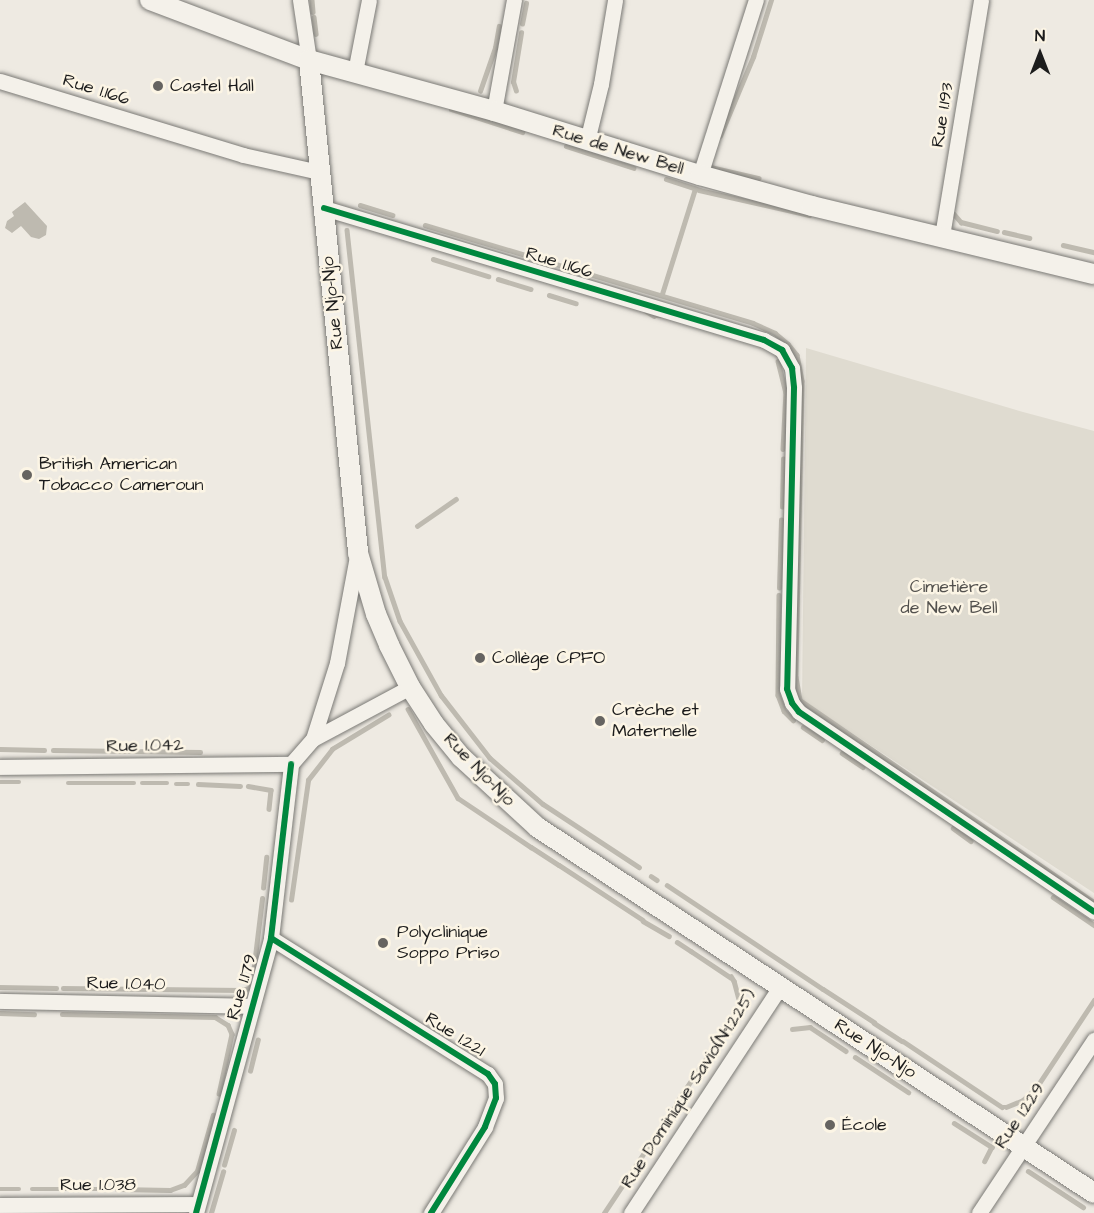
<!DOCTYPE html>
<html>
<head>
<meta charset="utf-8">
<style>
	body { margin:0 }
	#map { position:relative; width:1094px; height:1213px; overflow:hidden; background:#eeeae2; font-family:"Architects Daughter",sans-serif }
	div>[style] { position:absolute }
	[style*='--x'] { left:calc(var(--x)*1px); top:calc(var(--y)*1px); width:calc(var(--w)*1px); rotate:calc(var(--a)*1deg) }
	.green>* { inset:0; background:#dfdbd0 }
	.water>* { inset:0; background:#bebab0 }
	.stream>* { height:4.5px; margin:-2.25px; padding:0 2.25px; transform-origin:2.25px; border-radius:2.25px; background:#bebab0 }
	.roads { filter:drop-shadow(0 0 2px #7a7975) drop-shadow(0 0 2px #7a7975) }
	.minor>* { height:15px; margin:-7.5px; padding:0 7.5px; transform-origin:7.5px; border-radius:7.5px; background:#f4f1ea }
	.major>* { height:20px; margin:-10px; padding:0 10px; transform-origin:10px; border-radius:10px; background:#f4f1ea }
	.cycleway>* { height:6px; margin:-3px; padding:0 3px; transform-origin:3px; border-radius:3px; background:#00873e }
	.dots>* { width:16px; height:16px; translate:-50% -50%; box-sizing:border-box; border:3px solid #fcf5e5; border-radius:50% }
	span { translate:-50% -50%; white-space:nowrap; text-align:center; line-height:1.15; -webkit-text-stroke:5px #fcf5e5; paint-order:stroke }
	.poi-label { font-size:18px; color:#1c1c1c }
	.left { translate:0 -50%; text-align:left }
	.street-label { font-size:18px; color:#1c1c1c }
	.park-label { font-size:18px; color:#53514e }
	.north { position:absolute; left:1010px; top:24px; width:60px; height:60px; -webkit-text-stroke:4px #fcf5e5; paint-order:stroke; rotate:0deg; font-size:16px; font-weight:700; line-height:24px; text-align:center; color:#1c1c1c }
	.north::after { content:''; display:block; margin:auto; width:21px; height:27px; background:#1c1c1c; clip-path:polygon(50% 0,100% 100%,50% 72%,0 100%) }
</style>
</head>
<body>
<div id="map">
	<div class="green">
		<div style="clip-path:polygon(806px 348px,1023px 412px,1094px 431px,1094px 893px,802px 700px)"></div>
	</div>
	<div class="water">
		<div style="clip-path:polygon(25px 202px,47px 226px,46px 235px,39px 239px,31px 237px,21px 226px,12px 233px,5px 228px,7px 221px,14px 216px,12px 212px)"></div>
	</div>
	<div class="stream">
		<div style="--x:312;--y:0;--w:12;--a:85"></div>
		<div style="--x:314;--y:17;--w:17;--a:83"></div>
		<div style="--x:522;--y:24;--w:21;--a:-79"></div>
		<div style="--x:480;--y:91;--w:46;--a:-70.8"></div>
		<div style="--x:495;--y:48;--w:22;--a:-80"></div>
		<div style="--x:516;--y:91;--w:9;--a:-108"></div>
		<div style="--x:513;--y:82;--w:50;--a:-80.7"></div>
		<div style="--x:451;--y:109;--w:75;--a:17.9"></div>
		<div style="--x:720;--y:136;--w:86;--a:-67.3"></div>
		<div style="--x:753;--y:57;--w:60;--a:-72.5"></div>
		<div style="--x:566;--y:146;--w:71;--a:17.9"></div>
		<div style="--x:706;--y:166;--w:54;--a:12.8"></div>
		<div style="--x:666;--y:179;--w:35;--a:18"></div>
		<div style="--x:699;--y:190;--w:113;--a:12.8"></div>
		<div style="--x:360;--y:205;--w:34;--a:17"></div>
		<div style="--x:954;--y:214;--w:11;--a:49"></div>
		<div style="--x:961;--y:222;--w:37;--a:14"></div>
		<div style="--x:425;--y:225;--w:342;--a:16.6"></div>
		<div style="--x:753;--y:323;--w:24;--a:24"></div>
		<div style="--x:775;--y:333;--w:17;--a:40"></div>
		<div style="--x:788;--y:344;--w:14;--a:51"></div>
		<div style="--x:797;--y:355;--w:26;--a:79"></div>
		<div style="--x:802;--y:381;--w:296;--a:91.2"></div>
		<div style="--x:796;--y:677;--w:23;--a:80"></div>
		<div style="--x:800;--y:700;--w:357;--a:34.5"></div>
		<div style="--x:347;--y:230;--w:349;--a:83.8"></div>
		<div style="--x:385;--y:577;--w:46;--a:71.2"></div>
		<div style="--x:400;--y:621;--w:85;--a:61"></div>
		<div style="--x:441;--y:695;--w:80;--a:52.1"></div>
		<div style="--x:490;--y:758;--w:70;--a:41"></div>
		<div style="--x:543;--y:804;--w:115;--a:33.3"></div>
		<div style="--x:1004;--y:232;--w:26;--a:13"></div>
		<div style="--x:1063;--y:245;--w:32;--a:13"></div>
		<div style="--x:433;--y:259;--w:58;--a:17.2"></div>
		<div style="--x:498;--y:279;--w:34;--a:17"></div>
		<div style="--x:662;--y:294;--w:110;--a:-72.6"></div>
		<div style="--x:549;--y:295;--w:28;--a:17"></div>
		<div style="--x:646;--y:311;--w:9;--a:32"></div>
		<div style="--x:654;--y:316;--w:9;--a:0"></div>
		<div style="--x:778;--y:361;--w:32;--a:76"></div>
		<div style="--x:786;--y:392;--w:57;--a:93"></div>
		<div style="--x:782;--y:507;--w:48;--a:-88.8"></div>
		<div style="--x:417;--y:526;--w:47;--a:-34.7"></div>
		<div style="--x:779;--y:588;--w:68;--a:-88.3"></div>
		<div style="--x:779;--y:595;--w:100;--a:90.6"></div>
		<div style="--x:778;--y:695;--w:17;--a:69"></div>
		<div style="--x:784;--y:711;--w:13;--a:45"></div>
		<div style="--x:408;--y:709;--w:102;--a:60.7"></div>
		<div style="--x:458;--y:798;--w:88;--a:33.9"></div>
		<div style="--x:803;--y:727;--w:23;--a:34"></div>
		<div style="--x:0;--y:749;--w:44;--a:1.3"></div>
		<div style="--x:53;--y:750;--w:147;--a:0.8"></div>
		<div style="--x:842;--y:753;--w:25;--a:34"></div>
		<div style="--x:0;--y:782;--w:19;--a:0"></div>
		<div style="--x:68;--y:783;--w:66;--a:0"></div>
		<div style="--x:142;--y:783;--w:25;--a:0"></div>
		<div style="--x:176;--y:784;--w:12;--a:0"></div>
		<div style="--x:198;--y:784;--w:42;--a:2.7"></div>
		<div style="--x:248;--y:786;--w:23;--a:10"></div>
		<div style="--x:271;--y:790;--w:19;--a:96"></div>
		<div style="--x:953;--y:828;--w:22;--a:36"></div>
		<div style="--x:531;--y:847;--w:33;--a:33"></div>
		<div style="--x:559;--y:865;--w:100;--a:33.2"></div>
		<div style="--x:651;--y:876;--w:7;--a:34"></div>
		<div style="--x:667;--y:885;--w:187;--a:33.7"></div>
		<div style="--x:263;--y:888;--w:31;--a:-84"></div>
		<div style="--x:1053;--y:897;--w:50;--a:34.3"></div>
		<div style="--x:291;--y:900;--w:121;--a:-81.9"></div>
		<div style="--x:308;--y:780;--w:39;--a:-52"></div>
		<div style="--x:332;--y:749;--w:66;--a:-31.3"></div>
		<div style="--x:643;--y:921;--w:30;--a:30"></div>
		<div style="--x:677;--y:942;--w:17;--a:33"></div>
		<div style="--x:691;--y:951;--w:47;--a:33.7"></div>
		<div style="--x:253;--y:973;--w:75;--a:-83.1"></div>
		<div style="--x:0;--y:987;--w:56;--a:1"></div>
		<div style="--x:63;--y:988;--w:179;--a:0.6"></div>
		<div style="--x:242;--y:990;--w:7;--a:-16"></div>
		<div style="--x:249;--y:988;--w:5;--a:-53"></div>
		<div style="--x:823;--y:989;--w:61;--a:32.9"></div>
		<div style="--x:0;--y:1013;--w:34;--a:2"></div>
		<div style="--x:62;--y:1014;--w:153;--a:1.1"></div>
		<div style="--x:215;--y:1017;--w:15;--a:32"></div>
		<div style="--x:228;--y:1025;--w:10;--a:66"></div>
		<div style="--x:232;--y:1034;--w:61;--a:102.2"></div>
		<div style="--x:874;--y:1023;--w:33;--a:33"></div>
		<div style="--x:792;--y:1029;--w:18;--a:-6"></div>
		<div style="--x:810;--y:1027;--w:43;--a:33.7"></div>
		<div style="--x:720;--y:1038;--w:39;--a:-59"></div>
		<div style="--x:740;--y:1005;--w:24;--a:-105"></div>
		<div style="--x:734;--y:982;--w:6;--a:-121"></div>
		<div style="--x:903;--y:1041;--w:119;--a:33.7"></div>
		<div style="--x:1002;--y:1107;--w:4;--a:0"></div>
		<div style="--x:1006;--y:1107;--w:18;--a:-22"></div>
		<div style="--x:1023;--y:1100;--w:18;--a:-43"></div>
		<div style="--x:1036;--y:1088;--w:105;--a:-56.6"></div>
		<div style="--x:855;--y:1057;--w:64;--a:33.4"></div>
		<div style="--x:701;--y:1066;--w:18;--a:-56"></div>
		<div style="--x:250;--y:1071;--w:32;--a:-76"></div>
		<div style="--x:676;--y:1103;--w:45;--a:-56"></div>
		<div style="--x:954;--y:1123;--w:45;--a:32.3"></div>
		<div style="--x:992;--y:1147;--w:16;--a:117"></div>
		<div style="--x:224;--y:1165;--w:36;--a:-74"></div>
		<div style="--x:1028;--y:1171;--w:66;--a:33.2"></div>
		<div style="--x:0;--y:1189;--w:19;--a:0"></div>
		<div style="--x:32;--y:1189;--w:67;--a:0"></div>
		<div style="--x:117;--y:1189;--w:53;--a:1.1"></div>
		<div style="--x:170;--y:1190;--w:15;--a:-20"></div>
		<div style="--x:184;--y:1185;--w:19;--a:-47"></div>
		<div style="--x:197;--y:1171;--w:58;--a:-74.1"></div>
		<div style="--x:211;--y:1213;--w:43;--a:-73.7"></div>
		<div style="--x:604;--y:1213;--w:132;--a:-56.4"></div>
	</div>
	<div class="roads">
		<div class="minor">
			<div style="--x:300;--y:0;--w:61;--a:81.5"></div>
			<div style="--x:355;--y:72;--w:73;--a:-79"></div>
			<div style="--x:0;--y:81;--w:254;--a:16.9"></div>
			<div style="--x:243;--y:155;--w:78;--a:12.6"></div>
			<div style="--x:494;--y:111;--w:113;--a:-79.8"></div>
			<div style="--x:587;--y:141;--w:59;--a:-76.2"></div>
			<div style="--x:601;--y:84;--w:85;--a:-80.5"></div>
			<div style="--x:700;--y:175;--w:184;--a:-72.3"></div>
			<div style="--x:324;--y:208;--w:459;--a:16.7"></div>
			<div style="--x:764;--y:340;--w:21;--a:29"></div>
			<div style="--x:782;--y:350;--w:21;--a:61"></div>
			<div style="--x:792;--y:368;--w:20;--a:84"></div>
			<div style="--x:794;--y:388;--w:301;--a:91.3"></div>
			<div style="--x:787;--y:689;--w:15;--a:70"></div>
			<div style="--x:792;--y:703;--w:11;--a:52"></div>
			<div style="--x:799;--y:712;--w:356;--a:34.1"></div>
			<div style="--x:942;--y:236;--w:239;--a:-80.6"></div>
			<div style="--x:313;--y:739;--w:80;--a:-72.5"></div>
			<div style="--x:337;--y:663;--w:109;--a:-79.4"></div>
			<div style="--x:291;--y:764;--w:33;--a:-49"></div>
			<div style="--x:313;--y:739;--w:110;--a:-28.2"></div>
			<div style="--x:0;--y:767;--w:291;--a:-0.6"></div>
			<div style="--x:271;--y:938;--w:256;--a:32.1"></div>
			<div style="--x:488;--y:1074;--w:12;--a:55"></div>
			<div style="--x:495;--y:1084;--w:14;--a:86"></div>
			<div style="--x:496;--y:1098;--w:31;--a:111"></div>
			<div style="--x:485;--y:1127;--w:102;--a:122.1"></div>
			<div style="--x:0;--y:1001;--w:252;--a:1.1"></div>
			<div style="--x:0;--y:1205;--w:197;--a:-0.3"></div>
			<div style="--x:196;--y:1213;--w:285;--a:-74.7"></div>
			<div style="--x:271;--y:938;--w:175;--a:-83.4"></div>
			<div style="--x:631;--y:1213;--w:271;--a:-56.6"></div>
			<div style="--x:979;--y:1213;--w:208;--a:-56.4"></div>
		</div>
		<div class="major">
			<div style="--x:150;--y:0;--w:170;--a:20.7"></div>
			<div style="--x:309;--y:60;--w:192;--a:15.4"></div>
			<div style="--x:494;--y:111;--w:216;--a:17.3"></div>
			<div style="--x:700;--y:175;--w:116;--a:15.5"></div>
			<div style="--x:812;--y:206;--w:290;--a:13.6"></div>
			<div style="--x:309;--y:60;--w:495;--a:84.3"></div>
			<div style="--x:358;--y:553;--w:64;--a:73.6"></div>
			<div style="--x:376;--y:614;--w:34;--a:67"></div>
			<div style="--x:389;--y:645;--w:47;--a:63.4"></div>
			<div style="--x:410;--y:687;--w:44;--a:57"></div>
			<div style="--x:434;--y:724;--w:43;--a:50.7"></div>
			<div style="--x:461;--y:757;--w:103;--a:42.6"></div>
			<div style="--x:537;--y:827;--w:666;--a:33.31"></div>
		</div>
	</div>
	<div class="cycleway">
		<div style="--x:324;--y:208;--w:459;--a:16.7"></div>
		<div style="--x:764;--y:340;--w:21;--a:29"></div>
		<div style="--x:782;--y:350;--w:21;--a:61"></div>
		<div style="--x:792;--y:368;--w:20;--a:84"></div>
		<div style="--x:794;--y:388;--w:301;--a:91.3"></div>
		<div style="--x:787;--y:689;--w:15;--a:70"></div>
		<div style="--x:792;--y:703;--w:11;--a:52"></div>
		<div style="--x:799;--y:712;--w:356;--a:34.1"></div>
		<div style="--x:271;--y:938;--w:256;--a:32.1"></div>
		<div style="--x:488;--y:1074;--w:12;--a:55"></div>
		<div style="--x:495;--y:1084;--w:14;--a:86"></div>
		<div style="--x:496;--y:1098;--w:31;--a:111"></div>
		<div style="--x:485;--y:1127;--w:102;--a:122.1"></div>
		<div style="--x:196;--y:1213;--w:285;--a:-74.7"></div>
		<div style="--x:271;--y:938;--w:175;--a:-83.4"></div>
	</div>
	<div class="dots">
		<div style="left:158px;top:86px;background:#666461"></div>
		<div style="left:27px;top:475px;background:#666461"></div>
		<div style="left:480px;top:658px;background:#666461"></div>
		<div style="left:600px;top:721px;background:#666461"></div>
		<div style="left:383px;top:943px;background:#666461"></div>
		<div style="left:830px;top:1125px;background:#666461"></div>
	</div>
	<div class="poi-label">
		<span class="left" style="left:170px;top:86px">Castel Hall</span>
		<span class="left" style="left:39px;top:475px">British American<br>Tobacco Cameroun</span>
		<span class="left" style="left:492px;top:658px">Collège CPFO</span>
		<span class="left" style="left:612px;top:721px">Crèche et<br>Maternelle</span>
		<span class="left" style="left:397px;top:943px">Polyclinique<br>Soppo Priso</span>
		<span class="left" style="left:842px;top:1125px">École</span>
	</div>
	<div class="street-label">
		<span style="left:96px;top:90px;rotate:17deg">Rue 1.166</span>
		<span style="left:943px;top:115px;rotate:-81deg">Rue 1.193</span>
		<span style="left:618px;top:150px;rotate:17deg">Rue de New Bell</span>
		<span style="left:559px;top:263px;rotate:17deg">Rue 1.166</span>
		<span style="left:333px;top:303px;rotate:-96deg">Rue Njo-Njo</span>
		<span style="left:145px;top:746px;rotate:-1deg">Rue 1.042</span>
		<span style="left:479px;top:770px;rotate:46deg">Rue Njo-Njo</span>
		<span style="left:126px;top:984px;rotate:1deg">Rue 1.040</span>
		<span style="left:242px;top:987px;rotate:-74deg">Rue 1.179</span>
		<span style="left:455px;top:1035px;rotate:32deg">Rue 1.221</span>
		<span style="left:875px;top:1049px;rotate:33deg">Rue Njo-Njo</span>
		<span style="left:689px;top:1089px;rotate:-57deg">Rue Dominique Savio(N°1.225)</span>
		<span style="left:1020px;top:1116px;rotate:-56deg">Rue 1.229</span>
		<span style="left:98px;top:1185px">Rue 1.038</span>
	</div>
	<div class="park-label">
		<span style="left:949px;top:598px">Cimetière<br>de New Bell</span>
	</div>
	<div class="north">N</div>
</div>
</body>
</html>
